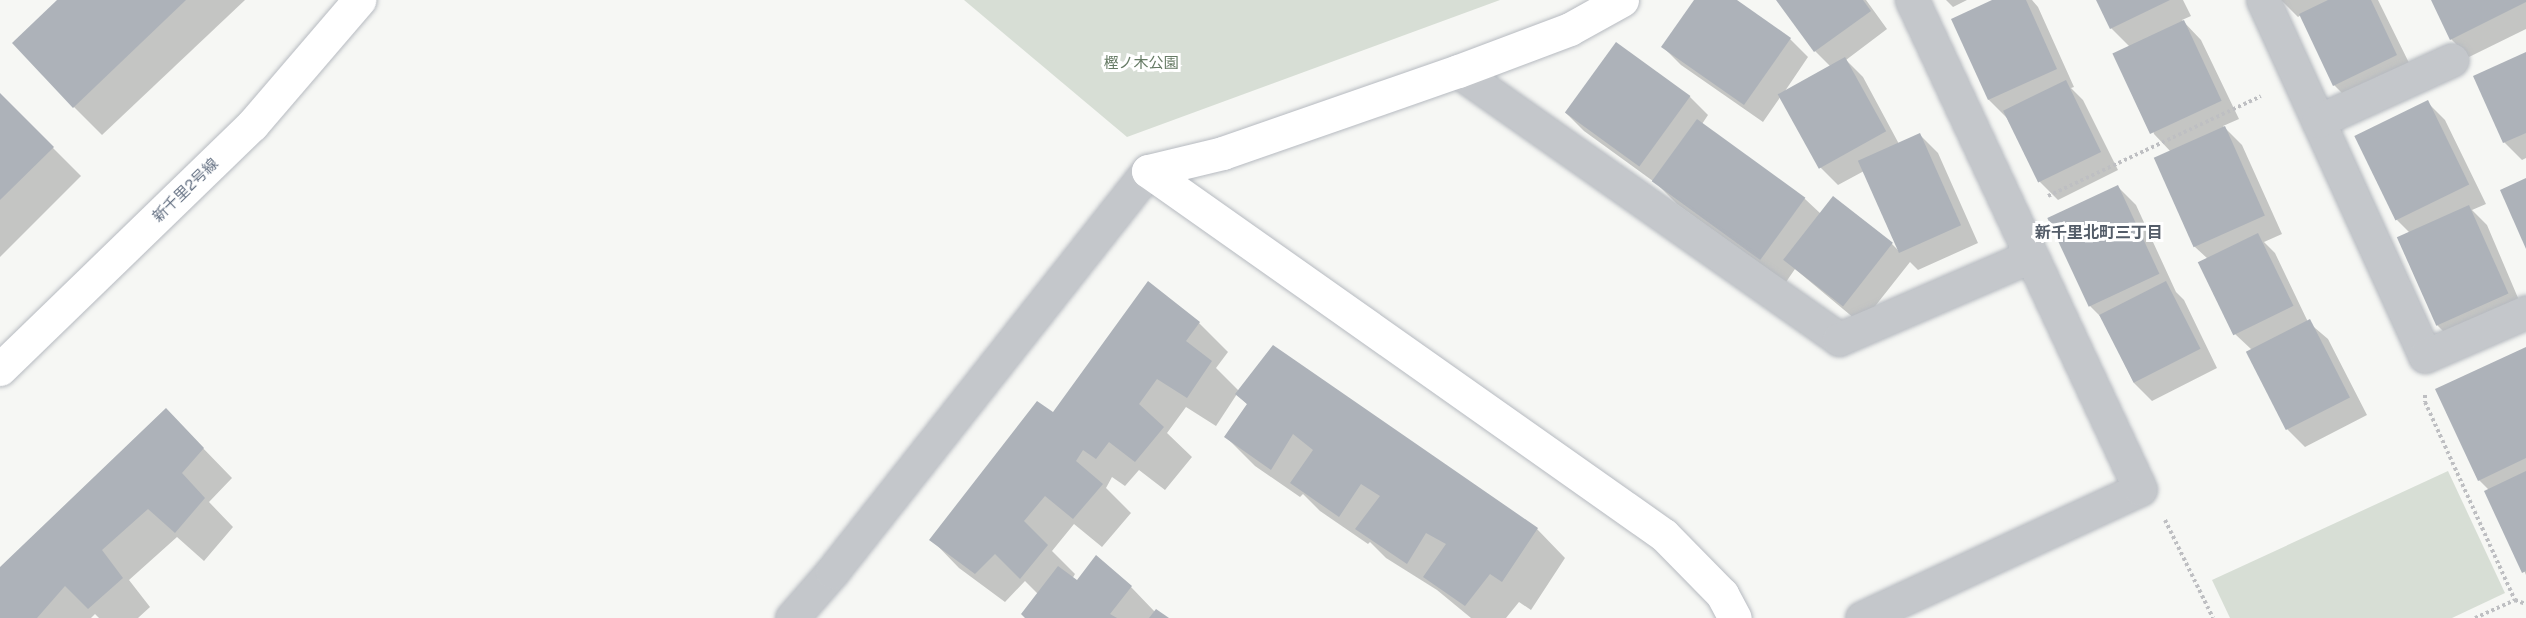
<!DOCTYPE html>
<html>
<head>
<meta charset="utf-8">
<style>
	body { margin:0 }
	#map { position:relative; width:2526px; height:618px; overflow:hidden; background:#f6f7f4; font-family:"Public Sans","Noto Sans JP",sans-serif }
	div>[style] { position:absolute }
	[style*='--x'] { left:calc(var(--x)*1px); top:calc(var(--y)*1px); width:calc(var(--w)*1px); rotate:calc(var(--a)*1deg) }
	.green>* { inset:0; background:#d7ded5 }
	.shadow>* { inset:0; background:#0003 }
	.building>* { inset:0; background:#adb2b9; transform-origin:0 0 }
	.path>* { height:4px; margin-top:-2px; transform-origin:0; background:repeating-linear-gradient(90deg,#bebfc2 0 3px,transparent 0 6px) }
	.roads { filter:drop-shadow(0 0 2px #b6bac0) drop-shadow(0 0 2px #b6bac0) }
	.street>* { height:33px; margin:-16.5px; padding:0 16.5px; transform-origin:16.5px; border-radius:16.5px; background:#c4c7cb }
	.secondary>* { height:33px; margin:-16.5px; padding:0 16.5px; transform-origin:16.5px; border-radius:16.5px; background:#fff }
	span { translate:-50% -50%; white-space:nowrap; text-align:center; line-height:1.15; -webkit-text-stroke:6px #fff; paint-order:stroke }
	.park-label { font-size:15px; color:#667b65 }
	.street-label { font-size:15px; color:#667284 }
	.neighbourhood-label { font-size:16px; color:#545d69; font-weight:700 }
</style>
</head>
<body>
<div id="map">
	<div class="green">
		<div style="clip-path:polygon(964px 0,1500px 0,1127px 137px)"></div>
		<div style="clip-path:polygon(2448px 471px,2505px 593px,2452px 618px,2230px 618px,2212px 580px)"></div>
	</div>
	<div class="shadow">
		<div style="clip-path:polygon(59px 0,245px 0,102px 135px,74px 107px)"></div>
		<div style="clip-path:polygon(1696px 0,1734px 0,1790px 39px,1808px 57px,1783px 94px,1831px 67px,1815px 51px,1778px 0,1866px 0,1887px 29px,1846px 60px,1863px 77px,1899px 144px,1920px 135px,1938px 153px,1978px 243px,1918px 270px,1910px 262px,1861px 324px,1795px 269px,1786px 282px,1677px 204px,1657px 184px,1584px 131px,1566px 113px,1617px 44px,1690px 97px,1708px 115px,1702px 124px,1805px 199px,1821px 214px,1892px 244px,1899px 251px,1864px 171px,1838px 185px,1820px 167px,1781px 96px,1763px 122px,1681px 65px,1663px 47px)"></div>
		<div style="clip-path:polygon(1946px 0,1967px 0,1953px 7px)"></div>
		<div style="clip-path:polygon(1995px 0,2032px 0,2038px 7px,2074px 87px,2071px 88px,2083px 100px,2118px 170px,2058px 200px,2040px 182px,2007px 118px,1989px 100px,1953px 20px)"></div>
		<div style="clip-path:polygon(2098px 0,2183px 0,2191px 16px,2182px 20px,2201px 40px,2239px 119px,2223px 126px,2242px 145px,2282px 234px,2264px 242px,2275px 253px,2308px 322px,2328px 339px,2367px 415px,2305px 447px,2287px 429px,2252px 350px,2235px 334px,2208px 259px,2195px 247px,2171px 152px,2154px 134px,2130px 47px,2111px 28px)"></div>
		<div style="clip-path:polygon(2281px 0,2378px 0,2414px 73px,2352px 103px,2334px 85px,2301px 15px,2298px 17px)"></div>
		<div style="clip-path:polygon(2432px 0,2526px 0,2526px 29px,2469px 57px,2451px 39px)"></div>
		<div style="clip-path:polygon(2526px 54px,2526px 158px,2522px 160px,2504px 142px)"></div>
		<div style="clip-path:polygon(0 95px,81px 176px,0 257px)"></div>
		<div style="clip-path:polygon(2427px 102px,2445px 120px,2486px 204px,2472px 210px,2487px 225px,2524px 312px,2455px 343px,2437px 325px,2410px 233px,2397px 220px)"></div>
		<div style="clip-path:polygon(2118px 187px,2136px 205px,2176px 292px,2184px 300px,2217px 368px,2152px 401px,2134px 383px,2102px 318px,2090px 306px)"></div>
		<div style="clip-path:polygon(1149px 283px,1199px 323px,1228px 352px,1216px 368px,1239px 391px,1537px 529px,1565px 558px,1531px 610px,1519px 602px,1506px 618px,1471px 618px,1437px 590px,1386px 558px,1370px 542px,1368px 544px,1320px 511px,1303px 494px,1300px 497px,1255px 466px,1226px 437px,1248px 405px,1237px 394px,1216px 426px,1186px 407px,1167px 433px,1192px 457px,1165px 490px,1139px 470px,1125px 486px,1112px 477px,1106px 488px,1131px 513px,1102px 547px,1074px 524px,1052px 551px,1075px 574px,1072px 579px,1077px 583px,1131px 587px,1155px 612px,1166px 618px,1027px 618px,1038px 594px,1025px 581px,1005px 602px,959px 568px,931px 539px,1053px 414px)"></div>
		<div style="clip-path:polygon(2526px 349px,2526px 575px,2489px 490px,2479px 480px)"></div>
		<div style="clip-path:polygon(166px 410px,232px 478px,209px 502px,233px 527px,204px 561px,177px 537px,129px 580px,150px 607px,138px 618px,99px 618px,95px 614px,91px 618px,0 618px,0 569px)"></div>
	</div>
	<div class="building">
		<div style="clip-path:polygon(57px 0,186px 0,73px 108px,12px 43px)"></div>
		<div style="clip-path:polygon(1694px 0,1737px 0,1791px 38px,1744px 105px,1661px 47px)"></div>
		<div style="clip-path:polygon(1776px 0,1863px 0,1871px 11px,1814px 52px)"></div>
		<div style="clip-path:polygon(1992px 0,2026px 0,2057px 69px,1988px 100px,1951px 19px)"></div>
		<div style="clip-path:polygon(2096px 0,2170px 0,2110px 29px)"></div>
		<div style="clip-path:polygon(2328px 0,2371px 0,2397px 55px,2333px 86px,2299px 14px)"></div>
		<div style="clip-path:polygon(2431px 0,2526px 0,2526px 2px,2450px 40px)"></div>
		<div style="left:2184px;top:20px;width:89px;height:79px;rotate:65deg"></div>
		<div style="left:1616px;top:42px;width:92px;height:87px;rotate:36deg"></div>
		<div style="clip-path:polygon(2526px 52px,2526px 133px,2503px 143px,2473px 76px)"></div>
		<div style="left:1845px;top:57px;width:85px;height:77px;rotate:61deg"></div>
		<div style="left:2066px;top:80px;width:80px;height:70px;rotate:64deg"></div>
		<div style="clip-path:polygon(0 93px,54px 147px,0 200px)"></div>
		<div style="left:2428px;top:100px;width:94px;height:82px;rotate:64deg"></div>
		<div style="left:1697px;top:119px;width:134px;height:77px;rotate:36deg"></div>
		<div style="left:2225px;top:126px;width:98px;height:78px;rotate:66deg"></div>
		<div style="left:1920px;top:133px;width:101px;height:68px;rotate:66deg"></div>
		<div style="clip-path:polygon(2526px 178px,2526px 249px,2500px 190px)"></div>
		<div style="left:2118px;top:185px;width:98px;height:78px;rotate:65deg"></div>
		<div style="left:1833px;top:196px;width:76px;height:81px;rotate:38deg"></div>
		<div style="left:2469px;top:205px;width:97px;height:79px;rotate:66deg"></div>
		<div style="left:2258px;top:233px;width:81px;height:67px;rotate:64deg"></div>
		<div style="clip-path:polygon(1148px 281px,1200px 322px,1186px 341px,1212px 361px,1187px 398px,1157px 379px,1139px 404px,1164px 427px,1135px 462px,1109px 442px,1096px 459px,1083px 450px,1076px 461px,1103px 484px,1073px 519px,1045px 496px,1024px 521px,1048px 545px,1020px 579px,995px 554px,975px 574px,929px 540px,1037px 401px,1053px 412px)"></div>
		<div style="left:2166px;top:281px;width:76px;height:75px;rotate:63deg"></div>
		<div style="left:2310px;top:319px;width:88px;height:72px;rotate:63deg"></div>
		<div style="clip-path:polygon(1273px 345px,1538px 528px,1502px 582px,1490px 574px,1465px 606px,1423px 577px,1446px 544px,1426px 533px,1407px 564px,1355px 529px,1380px 496px,1361px 484px,1339px 517px,1290px 483px,1313px 450px,1293px 434px,1271px 470px,1224px 437px,1247px 404px,1235px 394px)"></div>
		<div style="clip-path:polygon(2526px 347px,2526px 458px,2478px 481px,2435px 389px)"></div>
		<div style="clip-path:polygon(166px 408px,204px 448px,182px 473px,205px 498px,175px 533px,148px 509px,102px 550px,123px 578px,88px 609px,65px 586px,37px 618px,0 618px,0 567px)"></div>
		<div style="clip-path:polygon(2526px 471px,2526px 571px,2522px 573px,2484px 491px)"></div>
		<div style="clip-path:polygon(1096px 555px,1132px 586px,1110px 614px,1117px 618px,1025px 618px,1021px 614px,1058px 566px,1077px 580px)"></div>
		<div style="clip-path:polygon(1156px 609px,1169px 618px,1149px 618px)"></div>
	</div>
	<div class="path">
		<div style="--x:2048;--y:196;--w:235;--a:-25.1"></div>
		<div style="--x:2425;--y:395;--w:7;--a:90"></div>
		<div style="--x:2425;--y:402;--w:217;--a:65.6"></div>
		<div style="--x:2165;--y:520;--w:109;--a:63.9"></div>
		<div style="--x:2475;--y:618;--w:44;--a:-24.2"></div>
		<div style="--x:2515;--y:600;--w:12;--a:20"></div>
	</div>
	<div class="roads">
		<div class="street">
			<div style="--x:2263;--y:0;--w:391;--a:65.5"></div>
			<div style="--x:2425;--y:356;--w:110;--a:-23.5"></div>
			<div style="--x:1458;--y:71;--w:466;--a:35.1"></div>
			<div style="--x:1839;--y:339;--w:209;--a:-23.4"></div>
			<div style="--x:2318;--y:121;--w:147;--a:-24.5"></div>
			<div style="--x:792;--y:618;--w:61;--a:-49"></div>
			<div style="--x:832;--y:572;--w:511;--a:-51.76"></div>
			<div style="--x:1862;--y:618;--w:306;--a:-24.9"></div>
			<div style="--x:2140;--y:489;--w:540;--a:-115"></div>
		</div>
		<div class="secondary">
			<div style="--x:1622;--y:0;--w:60;--a:150.9"></div>
			<div style="--x:1570;--y:29;--w:120;--a:159.4"></div>
			<div style="--x:1458;--y:71;--w:249;--a:160.8"></div>
			<div style="--x:1223;--y:153;--w:77;--a:166.5"></div>
			<div style="--x:1148;--y:171;--w:631;--a:35.2"></div>
			<div style="--x:1664;--y:535;--w:83;--a:45.5"></div>
			<div style="--x:1722;--y:594;--w:27;--a:62"></div>
			<div style="--x:0;--y:369;--w:351;--a:-44.1"></div>
			<div style="--x:252;--y:125;--w:165;--a:-49.4"></div>
		</div>
	</div>
	<div class="park-label">
		<span style="left:1141px;top:63px">樫ノ木公園</span>
	</div>
	<div class="street-label">
		<span style="left:185px;top:190px;rotate:-44deg">新千里2号線</span>
	</div>
	<div class="neighbourhood-label">
		<span style="left:2099px;top:233px">新千里北町三丁目</span>
	</div>
</div>
</body>
</html>
